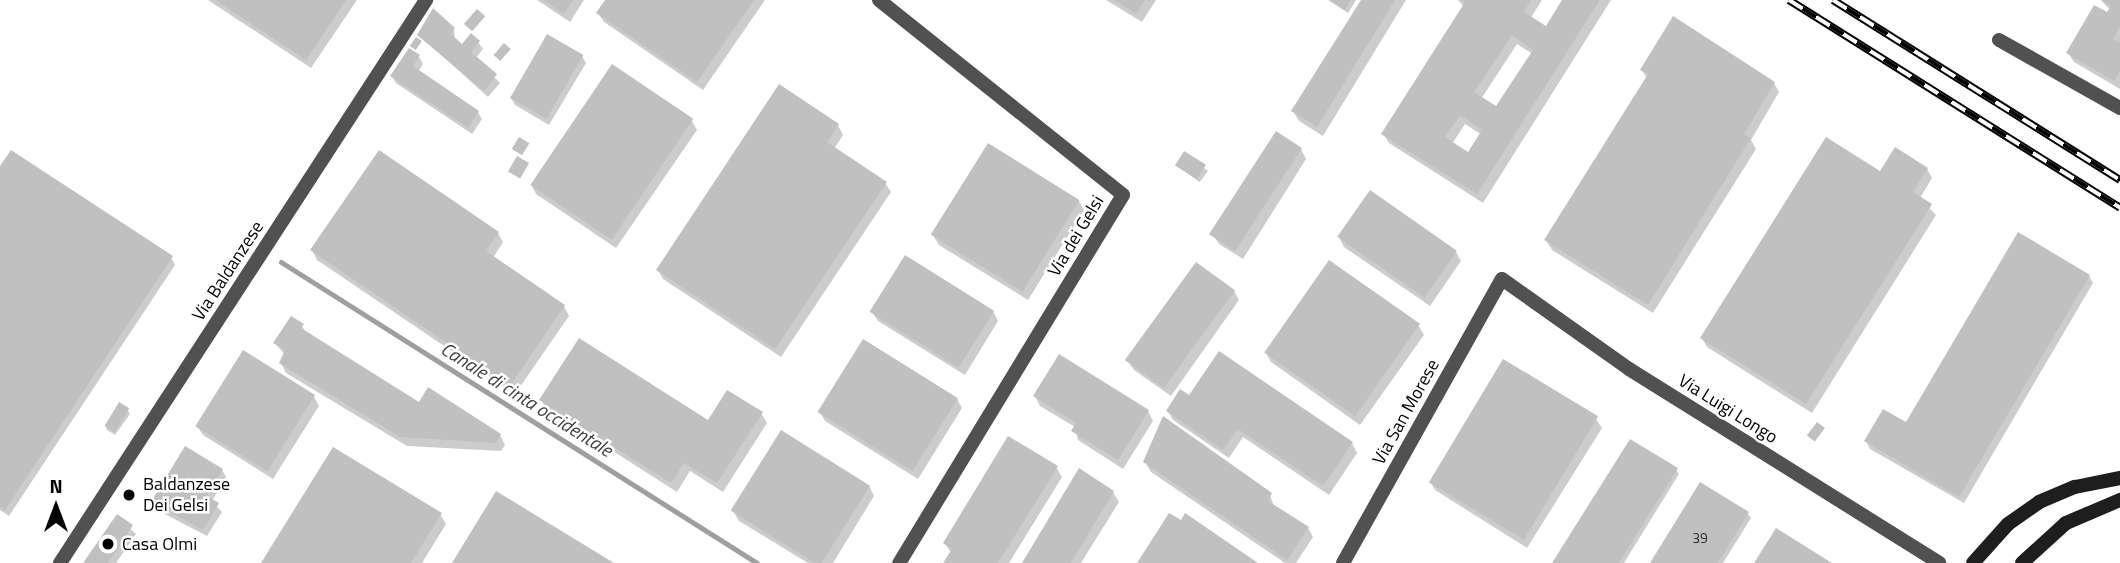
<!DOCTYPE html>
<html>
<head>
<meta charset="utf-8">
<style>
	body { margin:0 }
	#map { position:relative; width:2120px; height:563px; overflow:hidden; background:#fff; font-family:"Titillium Web",sans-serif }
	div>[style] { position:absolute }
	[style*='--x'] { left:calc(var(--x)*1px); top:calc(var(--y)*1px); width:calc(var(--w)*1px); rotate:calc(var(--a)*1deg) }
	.shadow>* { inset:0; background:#0003; transform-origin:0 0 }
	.stream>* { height:5px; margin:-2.5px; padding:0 2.5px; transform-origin:2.5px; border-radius:2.5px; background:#9f9f9f }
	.building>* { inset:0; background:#c0c0c0; transform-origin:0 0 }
	.minor>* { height:14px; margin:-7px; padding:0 7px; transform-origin:7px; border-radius:7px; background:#515151 }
	.secondary>* { height:14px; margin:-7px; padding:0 7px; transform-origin:7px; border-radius:7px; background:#1e1e1e }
	.rail>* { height:8px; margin-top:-4px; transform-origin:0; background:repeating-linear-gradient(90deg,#fff 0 16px,#000 0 32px); box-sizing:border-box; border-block:2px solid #000 }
	.dots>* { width:19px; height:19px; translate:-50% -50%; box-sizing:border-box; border:4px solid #fff; border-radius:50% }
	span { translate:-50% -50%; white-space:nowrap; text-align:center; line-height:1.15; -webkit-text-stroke:5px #fff; paint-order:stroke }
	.number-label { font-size:14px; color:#303030 }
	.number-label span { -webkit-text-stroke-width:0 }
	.street-label { font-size:18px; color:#000 }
	.poi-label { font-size:18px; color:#000 }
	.left { translate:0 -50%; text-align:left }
	.water-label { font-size:19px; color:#404040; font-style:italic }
	.north { position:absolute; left:21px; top:472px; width:70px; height:70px; -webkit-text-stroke:5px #fff; paint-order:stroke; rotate:0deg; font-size:19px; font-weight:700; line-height:28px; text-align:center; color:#000 }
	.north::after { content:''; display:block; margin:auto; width:24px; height:32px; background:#000; clip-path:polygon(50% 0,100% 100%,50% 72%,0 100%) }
</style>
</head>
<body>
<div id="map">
	<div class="shadow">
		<div style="clip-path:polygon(208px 0,357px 0,311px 68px)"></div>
		<div style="clip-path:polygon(537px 0,584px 0,570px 22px)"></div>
		<div style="clip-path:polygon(607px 0,765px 0,703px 90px,604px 22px,598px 13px)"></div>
		<div style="clip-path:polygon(1106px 0,1156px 0,1142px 22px)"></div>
		<div style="clip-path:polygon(1328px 0,1356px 0,1348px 13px)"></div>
		<div style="clip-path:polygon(1363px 0,1406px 0,1323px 136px,1299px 121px,1293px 111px)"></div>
		<div style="clip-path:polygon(evenodd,1458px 0,1542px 0,1530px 19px,1546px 28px,1564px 0,1611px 0,1483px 203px,1389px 143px,1383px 134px,1464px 7px,1458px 0,1517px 44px,1533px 54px,1497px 109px,1481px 99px,1517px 44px,1458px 0,1465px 124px,1482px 135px,1469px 155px,1452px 144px,1465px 124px)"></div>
		<div style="clip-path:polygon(2101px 0,2120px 0,2120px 89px,2074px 62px,2068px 53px,2110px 10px)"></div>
		<div style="clip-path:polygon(454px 29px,455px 40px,462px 47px,478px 42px,483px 49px,476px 58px,500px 83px,488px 97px,419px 35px)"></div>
		<div style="clip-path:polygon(582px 56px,586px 63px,549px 125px,515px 105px,511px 98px)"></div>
		<div style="clip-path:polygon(419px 57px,423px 64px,418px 72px,478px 112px,482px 119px,472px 134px,396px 83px,392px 76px)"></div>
		<div style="clip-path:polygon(1642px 70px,1774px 83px,1779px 92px,1751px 140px,1756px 149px,1653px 313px,1552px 250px,1546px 240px,1647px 79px)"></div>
		<div style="clip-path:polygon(692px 121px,697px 130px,616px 248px,536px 194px,531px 184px)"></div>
		<div style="clip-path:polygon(838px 125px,843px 135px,834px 149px,885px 183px,891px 192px,781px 357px,663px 279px,658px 270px)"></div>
		<div style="clip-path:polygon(1301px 149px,1306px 159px,1243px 259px,1219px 244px,1213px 235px)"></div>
		<div style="left:1184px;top:153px;width:30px;height:14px;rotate:37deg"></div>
		<div style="clip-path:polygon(0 169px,171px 257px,175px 265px,9px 516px,0 510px)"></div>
		<div style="clip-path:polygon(1927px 169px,1932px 178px,1920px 198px,1936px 215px,1812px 413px,1707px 347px,1702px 338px,1881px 173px)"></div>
		<div style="clip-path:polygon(1079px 201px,1084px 210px,1028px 300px,939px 245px,933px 235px)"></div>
		<div style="clip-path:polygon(498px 233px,503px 242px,493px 258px,564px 306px,569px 316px,515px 394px,317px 260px,312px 250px)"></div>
		<div style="clip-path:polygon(1339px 237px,1456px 252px,1461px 261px,1430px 306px,1344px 247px)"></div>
		<div style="clip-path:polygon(2089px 276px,2093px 283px,1964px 503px,1870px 449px,1866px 441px,1907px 425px)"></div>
		<div style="clip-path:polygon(1234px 291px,1239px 300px,1171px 396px,1134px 370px,1128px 361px)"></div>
		<div style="clip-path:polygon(993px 311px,998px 321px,965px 375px,878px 321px,872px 312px)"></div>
		<div style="clip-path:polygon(1418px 325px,1424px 335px,1360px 425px,1271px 362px,1266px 353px)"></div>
		<div style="clip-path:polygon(302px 326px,307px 334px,420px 405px,500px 435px,505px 445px,501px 451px,407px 446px,286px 373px,281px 363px,285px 355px,275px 343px)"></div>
		<div style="clip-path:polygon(1035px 396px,1148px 411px,1153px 421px,1123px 469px,1078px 440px,1075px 427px,1040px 406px)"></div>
		<div style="clip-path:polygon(314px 397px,319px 406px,273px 479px,203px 435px,197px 426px)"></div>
		<div style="clip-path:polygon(1189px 397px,1352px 443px,1357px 453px,1329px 495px,1243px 437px,1229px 458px,1173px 420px,1168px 411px)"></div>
		<div style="clip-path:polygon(957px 399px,962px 408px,918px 479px,825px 421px,820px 412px)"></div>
		<div style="clip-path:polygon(541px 400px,709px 422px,761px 413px,767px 423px,723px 492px,690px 471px,677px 492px,547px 409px)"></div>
		<div style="clip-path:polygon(127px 409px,130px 414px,115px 435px,107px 430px,105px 425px)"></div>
		<div style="clip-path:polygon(1596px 419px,1602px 428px,1527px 548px,1435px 490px,1430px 481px)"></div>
		<div style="clip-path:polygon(1145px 462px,1270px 495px,1274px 507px,1308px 528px,1313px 537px,1296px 563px,1285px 563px,1151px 472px)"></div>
		<div style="clip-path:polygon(1056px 467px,1062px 477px,1009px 563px,945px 563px,951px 553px,945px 543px)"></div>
		<div style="clip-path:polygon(222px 470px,226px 477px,212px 501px,222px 512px,207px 536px,157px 510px,153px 503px)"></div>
		<div style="clip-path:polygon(1676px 470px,1679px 474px,1624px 563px,1555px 563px)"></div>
		<div style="clip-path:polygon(869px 486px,874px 496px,833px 563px,808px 563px,739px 521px,733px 511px)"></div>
		<div style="clip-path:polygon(1113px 492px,1119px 502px,1081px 563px,1024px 563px)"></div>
		<div style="clip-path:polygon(440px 514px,446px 524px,422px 563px,263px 563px)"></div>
		<div style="clip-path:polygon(1748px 514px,1751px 518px,1723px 563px,1652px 563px)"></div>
		<div style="clip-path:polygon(117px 516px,136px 534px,116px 563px,85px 563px)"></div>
	</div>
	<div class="stream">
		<div style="--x:281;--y:262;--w:563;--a:32.31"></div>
	</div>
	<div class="building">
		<div style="clip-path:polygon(215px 0,346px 0,306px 60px)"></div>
		<div style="clip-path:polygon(543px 0,573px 0,564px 14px)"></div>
		<div style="clip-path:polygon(605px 0,754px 0,697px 82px,596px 13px)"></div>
		<div style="clip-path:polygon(1114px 0,1145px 0,1136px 14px)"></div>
		<div style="clip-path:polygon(1330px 0,1351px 0,1345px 10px)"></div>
		<div style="clip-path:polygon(1361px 0,1395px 0,1317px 127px,1291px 111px)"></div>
		<div style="clip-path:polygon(evenodd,1461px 0,1531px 0,1524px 12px,1546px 26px,1562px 0,1600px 0,1477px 194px,1381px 134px,1465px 2px,1461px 0,1512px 35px,1533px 50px,1496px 106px,1474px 92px,1512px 35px,1461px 0,1460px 115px,1482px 130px,1468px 152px,1445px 137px,1460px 115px)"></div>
		<div style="clip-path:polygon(2101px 0,2120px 0,2120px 27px,2113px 39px,2120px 43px,2120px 71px,2114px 81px,2066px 53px,2094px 5px,2107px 12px,2111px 6px)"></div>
		<div style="clip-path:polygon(433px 8px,455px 28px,451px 34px,462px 44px,471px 33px,480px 41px,471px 52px,497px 74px,484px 91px,417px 35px)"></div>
		<div style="left:477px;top:9px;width:11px;height:20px;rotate:41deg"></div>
		<div style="clip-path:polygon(1673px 16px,1775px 82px,1744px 134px,1751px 138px,1648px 305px,1544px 240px,1648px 74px,1640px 70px)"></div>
		<div style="left:547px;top:34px;width:42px;height:74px;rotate:30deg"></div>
		<div style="left:416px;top:37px;width:7px;height:11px;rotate:34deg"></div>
		<div style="left:504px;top:43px;width:9px;height:16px;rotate:41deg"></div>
		<div style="clip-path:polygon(409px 48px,420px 55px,413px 66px,479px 111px,468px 128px,390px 76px)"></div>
		<div style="left:612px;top:64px;width:98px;height:146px;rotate:34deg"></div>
		<div style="clip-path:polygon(779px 84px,839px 124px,827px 142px,887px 182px,775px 349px,656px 270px)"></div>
		<div style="left:1276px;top:131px;width:31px;height:123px;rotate:33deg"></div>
		<div style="left:519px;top:137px;width:12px;height:14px;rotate:31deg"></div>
		<div style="clip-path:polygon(1826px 137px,1880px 171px,1895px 147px,1928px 168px,1913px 192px,1932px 204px,1806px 404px,1700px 338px)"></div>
		<div style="left:988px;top:143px;width:108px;height:108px;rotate:32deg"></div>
		<div style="clip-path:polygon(11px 150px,173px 256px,5px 510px,0 507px,0 166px)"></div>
		<div style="clip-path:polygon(379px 150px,499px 232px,486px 251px,565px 305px,510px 386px,310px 250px)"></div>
		<div style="left:1184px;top:151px;width:26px;height:17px;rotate:32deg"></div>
		<div style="left:517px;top:156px;width:14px;height:18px;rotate:30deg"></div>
		<div style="left:1370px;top:190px;width:106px;height:57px;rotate:35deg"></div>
		<div style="clip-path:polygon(2018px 232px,2090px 275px,1959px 497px,1864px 441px,1883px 409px,1906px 422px)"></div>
		<div style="left:905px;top:255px;width:105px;height:67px;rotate:32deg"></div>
		<div style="left:1329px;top:260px;width:111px;height:113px;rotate:35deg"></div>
		<div style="left:1196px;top:262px;width:48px;height:121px;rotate:36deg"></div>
		<div style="clip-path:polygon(291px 316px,304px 324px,301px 328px,419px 402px,428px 387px,501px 434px,496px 443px,400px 437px,279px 363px,285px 350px,273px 343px)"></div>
		<div style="clip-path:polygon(579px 338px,708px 420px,727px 390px,763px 412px,717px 483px,684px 463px,671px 483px,539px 400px)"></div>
		<div style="left:863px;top:339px;width:112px;height:86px;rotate:32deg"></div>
		<div style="left:243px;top:350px;width:85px;height:90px;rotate:32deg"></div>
		<div style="clip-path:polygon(1219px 351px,1353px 442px,1323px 486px,1238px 429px,1223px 450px,1166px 411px,1180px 389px,1189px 395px)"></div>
		<div style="clip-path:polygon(1059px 354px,1149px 410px,1118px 460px,1071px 431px,1076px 423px,1033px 396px)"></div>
		<div style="left:1503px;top:359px;width:111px;height:144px;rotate:31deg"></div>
		<div style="left:119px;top:402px;width:12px;height:28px;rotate:31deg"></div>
		<div style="clip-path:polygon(1163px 416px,1272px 493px,1268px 501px,1309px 527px,1287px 560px,1143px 462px)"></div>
		<div style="left:1817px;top:422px;width:10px;height:17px;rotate:37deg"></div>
		<div style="left:781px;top:430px;width:105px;height:95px;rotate:32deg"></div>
		<div style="clip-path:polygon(1008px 436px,1058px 466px,998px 563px,943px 563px,952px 549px,943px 543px)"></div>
		<div style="clip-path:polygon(1630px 439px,1678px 468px,1619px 563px,1552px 563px)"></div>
		<div style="clip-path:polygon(185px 446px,223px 469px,207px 496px,219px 503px,203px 530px,151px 502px)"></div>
		<div style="clip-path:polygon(333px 447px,442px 513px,411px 563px,261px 563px)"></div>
		<div style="clip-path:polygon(1079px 468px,1114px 491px,1071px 563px,1022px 563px)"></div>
		<div style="clip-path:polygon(1700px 482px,1749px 512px,1718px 563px,1650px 563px)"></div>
		<div style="clip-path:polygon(496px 491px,614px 563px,452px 563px)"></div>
		<div style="clip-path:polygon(1169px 513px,1181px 520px,1185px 513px,1258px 563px,1137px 563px)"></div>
		<div style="clip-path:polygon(117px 514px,133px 525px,108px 563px,83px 563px)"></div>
		<div style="clip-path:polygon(1776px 528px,1832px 563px,1754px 563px)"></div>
	</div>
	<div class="minor">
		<div style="--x:879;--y:0;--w:312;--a:38.6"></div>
		<div style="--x:1123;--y:195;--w:431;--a:121.3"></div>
		<div style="--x:1999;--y:40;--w:139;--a:29.3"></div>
		<div style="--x:60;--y:563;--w:672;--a:-56.97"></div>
		<div style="--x:1343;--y:563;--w:325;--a:-60.8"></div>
		<div style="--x:1502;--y:279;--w:156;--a:35.3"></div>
		<div style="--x:1629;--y:369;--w:366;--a:32"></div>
	</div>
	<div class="secondary">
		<div style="--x:1973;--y:563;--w:52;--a:-48.1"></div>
		<div style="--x:2008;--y:524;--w:38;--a:-35"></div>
		<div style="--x:2039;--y:502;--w:39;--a:-23"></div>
		<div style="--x:2075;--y:487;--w:46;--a:-11.3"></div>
		<div style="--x:2022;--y:563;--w:59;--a:-42.3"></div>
		<div style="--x:2066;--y:523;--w:59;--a:-23.1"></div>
	</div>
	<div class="rail">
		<div style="--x:1789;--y:0;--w:391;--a:32.1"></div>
		<div style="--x:1833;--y:0;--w:339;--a:32.1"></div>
	</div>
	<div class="dots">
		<div style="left:129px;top:495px;background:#000"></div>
		<div style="left:108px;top:544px;background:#000"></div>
	</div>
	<div class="number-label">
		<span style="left:1700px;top:538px">39</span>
	</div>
	<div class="street-label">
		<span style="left:1076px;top:236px;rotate:-59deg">Via dei Gelsi</span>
		<span style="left:228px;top:271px;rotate:-57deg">Via Baldanzese</span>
		<span style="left:1728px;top:409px;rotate:32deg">Via Luigi Longo</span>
		<span style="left:1406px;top:412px;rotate:-61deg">Via San Morese</span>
	</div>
	<div class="poi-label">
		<span class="left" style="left:143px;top:495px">Baldanzese<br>Dei Gelsi</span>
		<span class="left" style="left:122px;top:544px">Casa Olmi</span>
	</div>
	<div class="water-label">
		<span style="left:527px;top:399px;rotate:32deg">Canale di cinta occidentale</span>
	</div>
	<div class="north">N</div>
</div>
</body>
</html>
